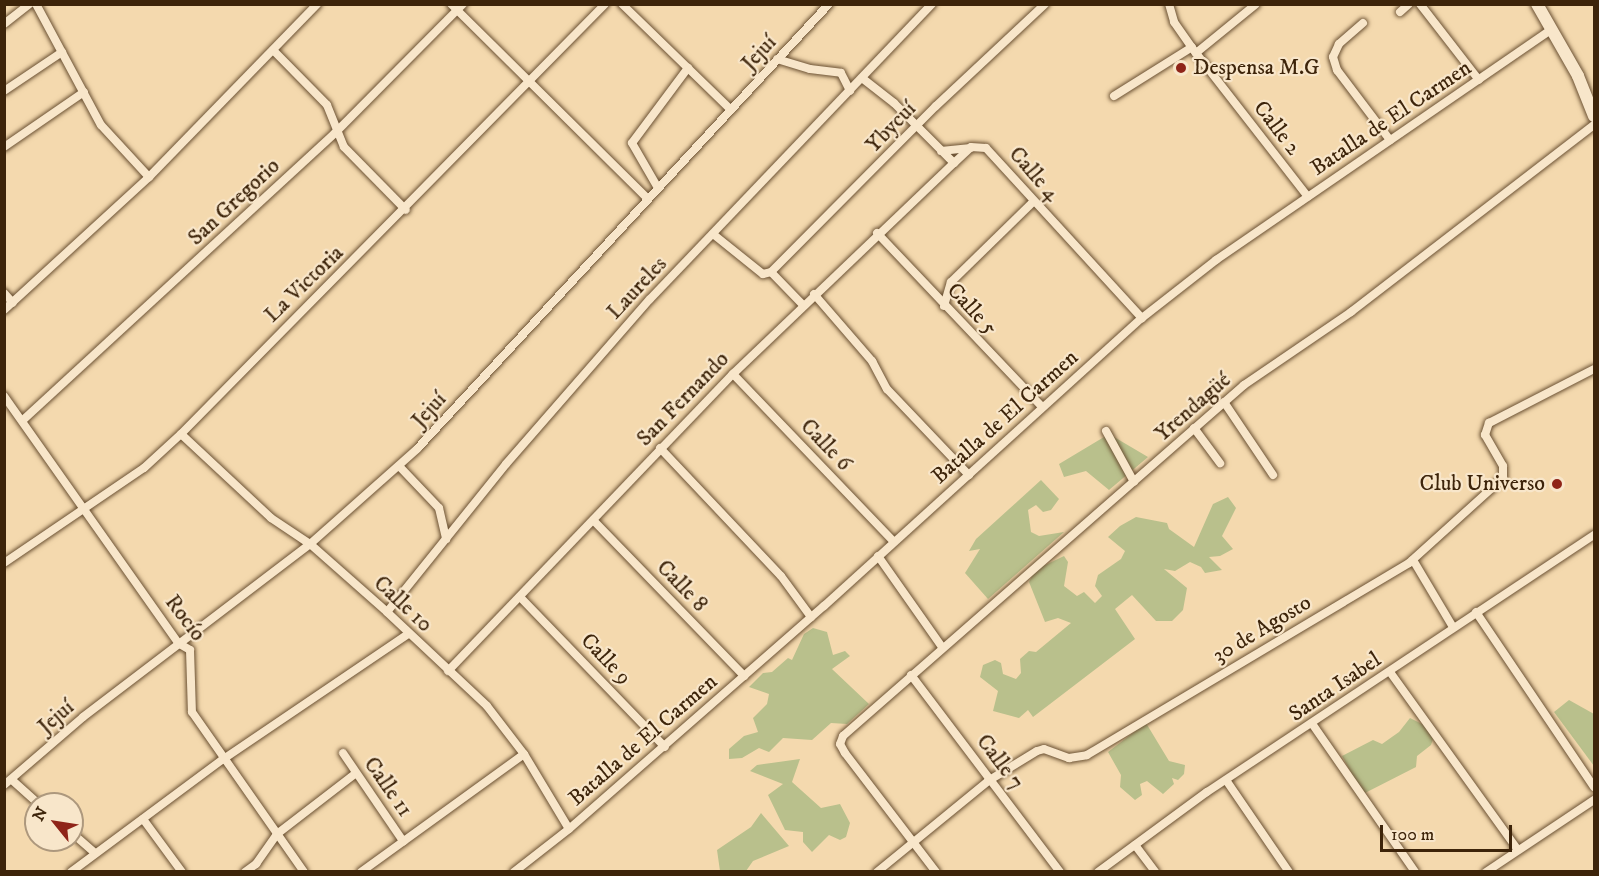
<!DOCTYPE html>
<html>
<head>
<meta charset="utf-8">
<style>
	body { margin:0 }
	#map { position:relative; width:1599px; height:876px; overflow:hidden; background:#f4d9ae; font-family:"IM FELL DW Pica",serif }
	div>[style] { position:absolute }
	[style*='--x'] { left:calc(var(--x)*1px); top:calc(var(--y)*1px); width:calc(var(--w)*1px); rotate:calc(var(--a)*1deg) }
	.green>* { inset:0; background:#b9c08c }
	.roads { filter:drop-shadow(0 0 2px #6b5133) drop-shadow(0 0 2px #6b5133) }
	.street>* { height:8px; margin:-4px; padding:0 4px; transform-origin:4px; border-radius:4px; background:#f8e6ca }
	.secondary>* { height:12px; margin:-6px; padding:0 6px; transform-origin:6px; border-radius:6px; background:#f8e6ca }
	.dots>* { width:16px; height:16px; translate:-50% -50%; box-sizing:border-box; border:3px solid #f8e6ca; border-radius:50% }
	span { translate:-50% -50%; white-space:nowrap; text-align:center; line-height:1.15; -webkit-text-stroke:4.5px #f8e6ca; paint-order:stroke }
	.street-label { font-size:22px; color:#3d240a }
	.poi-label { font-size:22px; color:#3d240a }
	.left { translate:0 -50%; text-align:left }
	.right { translate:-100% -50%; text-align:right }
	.frame { position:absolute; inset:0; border:6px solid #3d240a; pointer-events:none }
	.north { position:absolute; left:24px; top:792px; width:60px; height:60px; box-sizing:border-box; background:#f8e6ca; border:2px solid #ad987d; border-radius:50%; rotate:300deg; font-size:16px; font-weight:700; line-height:24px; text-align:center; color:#3d240a }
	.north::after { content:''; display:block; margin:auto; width:21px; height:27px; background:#8f2418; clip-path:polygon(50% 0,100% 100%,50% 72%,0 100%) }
	.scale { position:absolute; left:1380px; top:825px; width:132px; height:27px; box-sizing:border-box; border:3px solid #3d240a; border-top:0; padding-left:8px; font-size:18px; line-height:21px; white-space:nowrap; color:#3d240a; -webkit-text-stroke:4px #f8e6ca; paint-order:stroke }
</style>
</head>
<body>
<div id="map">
	<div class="green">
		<div style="clip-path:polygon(1109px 434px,1148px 457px,1109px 490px,1086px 471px,1064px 477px,1059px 464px)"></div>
		<div style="clip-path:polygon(1041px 480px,1059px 499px,1051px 510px,1043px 512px,1036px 505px,1028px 510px,1031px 532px,1039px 536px,1064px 532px,988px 599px,965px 573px,980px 549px,969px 551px,976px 539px)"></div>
		<div style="clip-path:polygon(1228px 497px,1236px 508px,1222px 536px,1233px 549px,1220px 556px,1209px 557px,1222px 570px,1205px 573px,1201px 567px,1190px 562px,1175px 571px,1164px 569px,1187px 588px,1183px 610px,1172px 621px,1156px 621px,1132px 595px,1115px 609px,1135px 639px,1033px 717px,1028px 710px,1019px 718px,993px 711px,998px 691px,980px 677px,983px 665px,995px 660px,1001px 663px,1003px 674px,1016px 679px,1021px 673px,1020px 659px,1029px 651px,1036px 652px,1071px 623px,1058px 618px,1045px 622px,1029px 582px,1035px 570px,1064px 556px,1068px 562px,1064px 586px,1077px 596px,1084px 592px,1095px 603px,1102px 596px,1095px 586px,1098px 575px,1121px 559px,1125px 551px,1108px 537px,1120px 526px,1136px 517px,1167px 523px,1169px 529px,1194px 547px,1213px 504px)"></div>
		<div style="clip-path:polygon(813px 628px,827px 632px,833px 655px,845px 651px,850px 656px,832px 669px,869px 704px,847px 724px,831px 723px,812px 740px,783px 738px,769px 752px,759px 748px,742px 758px,729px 759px,729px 749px,744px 736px,758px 732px,753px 718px,767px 704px,769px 694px,749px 687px,763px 673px,772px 672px,788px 658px,792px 660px,804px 634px)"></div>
		<div style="clip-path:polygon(1569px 700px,1594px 714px,1594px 766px,1554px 712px)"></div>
		<div style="clip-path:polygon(1410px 718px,1426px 726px,1433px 739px,1431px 745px,1417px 756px,1416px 767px,1363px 794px,1342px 756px,1373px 740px,1382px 744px,1399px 732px)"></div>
		<div style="clip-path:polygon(1146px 723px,1169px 761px,1185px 765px,1184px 774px,1178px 780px,1172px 778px,1174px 784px,1163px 794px,1147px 781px,1140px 784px,1142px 795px,1135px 800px,1120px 787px,1121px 775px,1108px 752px)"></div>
		<div style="clip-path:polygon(800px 759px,792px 782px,821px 808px,840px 804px,850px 823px,846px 837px,840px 840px,829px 835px,812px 852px,803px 842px,803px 832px,785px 830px,768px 795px,783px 784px,750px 771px,757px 765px)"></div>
		<div style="clip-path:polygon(761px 813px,789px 846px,753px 861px,746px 871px,720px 871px,717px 850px,751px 827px)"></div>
	</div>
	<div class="roads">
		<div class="street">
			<div style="--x:36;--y:4;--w:137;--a:61.8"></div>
			<div style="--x:101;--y:125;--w:71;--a:47.3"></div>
			<div style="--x:451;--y:4;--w:277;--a:44.7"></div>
			<div style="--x:622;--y:4;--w:152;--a:44.2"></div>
			<div style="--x:1169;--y:4;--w:19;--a:74"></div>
			<div style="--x:1174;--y:22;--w:38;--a:55"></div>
			<div style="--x:1196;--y:53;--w:182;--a:52.1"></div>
			<div style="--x:1420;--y:4;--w:96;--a:52.2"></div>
			<div style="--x:1400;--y:12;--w:12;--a:-42"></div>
			<div style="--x:1363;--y:23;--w:32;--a:139"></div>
			<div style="--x:1339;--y:44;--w:14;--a:115"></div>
			<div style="--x:1333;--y:57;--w:14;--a:73"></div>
			<div style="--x:1337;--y:70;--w:88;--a:52.9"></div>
			<div style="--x:4;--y:24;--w:33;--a:-38"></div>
			<div style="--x:273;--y:50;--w:77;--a:45.5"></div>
			<div style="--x:327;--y:105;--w:45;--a:68"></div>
			<div style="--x:344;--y:147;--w:88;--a:45.5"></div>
			<div style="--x:1196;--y:53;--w:77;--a:-39.2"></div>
			<div style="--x:777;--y:59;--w:34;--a:17"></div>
			<div style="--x:810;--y:69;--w:31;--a:7"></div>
			<div style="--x:841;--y:73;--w:20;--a:63"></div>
			<div style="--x:862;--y:78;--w:41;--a:38"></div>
			<div style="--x:894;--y:103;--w:85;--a:45"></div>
			<div style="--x:954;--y:163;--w:23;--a:-43"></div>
			<div style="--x:971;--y:147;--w:15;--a:4"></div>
			<div style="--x:986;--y:148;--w:231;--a:47.5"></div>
			<div style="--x:4;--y:91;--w:70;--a:-33.9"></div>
			<div style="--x:1114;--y:96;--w:92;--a:-32.1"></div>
			<div style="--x:4;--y:147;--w:97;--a:-34.5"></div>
			<div style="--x:941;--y:151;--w:30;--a:-6"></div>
			<div style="--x:658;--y:188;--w:52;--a:-120"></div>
			<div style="--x:632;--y:143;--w:94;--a:-53.3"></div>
			<div style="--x:877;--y:233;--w:240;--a:46.5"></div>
			<div style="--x:713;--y:234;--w:64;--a:38.7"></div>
			<div style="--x:763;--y:274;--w:8;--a:-14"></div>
			<div style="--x:771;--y:272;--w:234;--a:-45.2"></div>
			<div style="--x:936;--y:106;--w:149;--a:-43.1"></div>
			<div style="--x:771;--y:272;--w:46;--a:45.9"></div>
			<div style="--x:4;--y:293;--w:13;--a:48"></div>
			<div style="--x:814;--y:294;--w:89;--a:49.1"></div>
			<div style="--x:872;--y:361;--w:32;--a:62"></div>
			<div style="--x:887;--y:389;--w:119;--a:46.4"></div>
			<div style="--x:944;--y:306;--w:25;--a:-74"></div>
			<div style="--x:951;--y:282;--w:115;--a:-44.3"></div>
			<div style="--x:4;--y:310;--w:197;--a:-42.5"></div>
			<div style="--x:149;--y:177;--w:241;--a:-45.8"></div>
			<div style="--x:733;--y:374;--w:231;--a:46.2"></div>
			<div style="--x:4;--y:396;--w:302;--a:54.8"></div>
			<div style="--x:178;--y:643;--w:14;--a:30"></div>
			<div style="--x:190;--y:650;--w:62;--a:88.2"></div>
			<div style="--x:192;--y:712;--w:195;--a:55"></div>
			<div style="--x:1224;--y:402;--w:88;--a:56.1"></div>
			<div style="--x:23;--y:420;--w:424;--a:-42.6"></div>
			<div style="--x:335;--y:133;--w:182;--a:-45.2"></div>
			<div style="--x:1194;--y:428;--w:44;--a:53.4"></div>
			<div style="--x:1106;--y:431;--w:58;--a:61.2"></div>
			<div style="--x:181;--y:434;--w:123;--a:43"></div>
			<div style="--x:271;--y:518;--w:47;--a:33.7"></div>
			<div style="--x:310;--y:544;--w:103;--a:41.4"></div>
			<div style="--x:387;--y:612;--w:137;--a:43.2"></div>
			<div style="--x:487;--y:706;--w:61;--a:52.4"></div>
			<div style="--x:524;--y:754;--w:87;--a:59"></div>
			<div style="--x:660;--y:448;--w:176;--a:46.6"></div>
			<div style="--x:781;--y:576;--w:51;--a:53.8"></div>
			<div style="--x:399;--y:466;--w:58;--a:46.4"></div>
			<div style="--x:439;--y:508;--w:32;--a:77"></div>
			<div style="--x:594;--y:521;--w:216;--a:45.9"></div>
			<div style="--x:878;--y:556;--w:111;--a:54.9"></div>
			<div style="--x:1413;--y:560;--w:78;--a:59.2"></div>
			<div style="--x:4;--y:563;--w:169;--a:-34.2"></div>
			<div style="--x:144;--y:468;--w:50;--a:-42.6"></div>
			<div style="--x:181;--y:434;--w:604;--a:-45.4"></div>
			<div style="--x:521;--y:598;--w:207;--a:46"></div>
			<div style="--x:387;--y:612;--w:190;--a:-51.2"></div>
			<div style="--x:506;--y:464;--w:219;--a:-48.9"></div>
			<div style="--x:650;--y:299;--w:408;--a:-46.3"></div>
			<div style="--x:1476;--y:612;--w:211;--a:56"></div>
			<div style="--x:448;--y:671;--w:412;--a:-46.2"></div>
			<div style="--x:733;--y:374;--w:306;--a:-43.7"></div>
			<div style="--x:1390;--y:672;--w:218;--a:54.3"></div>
			<div style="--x:911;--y:675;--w:247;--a:52.9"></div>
			<div style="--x:1313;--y:725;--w:179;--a:55.2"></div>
			<div style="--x:343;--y:753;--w:107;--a:55.7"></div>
			<div style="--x:12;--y:780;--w:36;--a:42"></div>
			<div style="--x:1226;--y:780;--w:112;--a:55.6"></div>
			<div style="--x:4;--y:785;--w:104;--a:-40.7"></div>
			<div style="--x:83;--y:717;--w:285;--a:-37.3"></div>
			<div style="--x:310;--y:544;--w:143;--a:-41.6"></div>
			<div style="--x:417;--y:449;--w:606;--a:-47.21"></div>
			<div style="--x:143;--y:819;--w:66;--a:53.7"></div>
			<div style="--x:72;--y:833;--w:30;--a:41"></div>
			<div style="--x:1135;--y:845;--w:34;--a:53"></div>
			<div style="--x:71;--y:872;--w:188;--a:-36.6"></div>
			<div style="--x:222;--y:760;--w:225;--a:-34.1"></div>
			<div style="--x:245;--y:872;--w:14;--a:-36"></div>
			<div style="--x:256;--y:864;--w:37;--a:-55"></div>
			<div style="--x:277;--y:834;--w:98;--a:-37.6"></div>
			<div style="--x:361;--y:872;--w:201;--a:-35.9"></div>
			<div style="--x:514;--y:872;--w:70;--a:-38"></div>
			<div style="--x:569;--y:829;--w:339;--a:-41.2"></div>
			<div style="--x:824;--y:606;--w:429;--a:-42.2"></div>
			<div style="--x:1142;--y:318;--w:94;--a:-38.1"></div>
			<div style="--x:1216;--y:260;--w:408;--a:-34.5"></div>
			<div style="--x:877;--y:872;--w:144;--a:-39.3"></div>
			<div style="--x:988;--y:781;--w:57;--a:-31.5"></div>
			<div style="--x:1037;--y:751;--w:7;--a:-16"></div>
			<div style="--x:1044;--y:749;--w:27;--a:20"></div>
			<div style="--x:1069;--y:758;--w:18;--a:-9"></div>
			<div style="--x:1087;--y:755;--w:375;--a:-30.8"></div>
			<div style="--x:1409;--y:563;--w:127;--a:-42.1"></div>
			<div style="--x:1503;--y:478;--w:12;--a:-90"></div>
			<div style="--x:1503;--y:466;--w:36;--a:-120"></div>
			<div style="--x:1485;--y:435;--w:13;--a:-72"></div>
			<div style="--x:1489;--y:423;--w:118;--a:-27.2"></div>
			<div style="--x:936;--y:872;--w:150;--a:-127.4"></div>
			<div style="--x:845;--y:753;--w:10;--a:-119"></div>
			<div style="--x:840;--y:744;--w:9;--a:-69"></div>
			<div style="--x:843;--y:736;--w:533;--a:-41.2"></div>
			<div style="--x:1244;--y:385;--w:130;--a:-34.3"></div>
			<div style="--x:1351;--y:312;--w:307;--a:-37.6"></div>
			<div style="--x:1098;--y:872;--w:135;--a:-36.3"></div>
			<div style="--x:1207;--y:792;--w:465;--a:-33.6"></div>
			<div style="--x:1486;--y:872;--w:130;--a:-33.7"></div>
		</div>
		<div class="secondary">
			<div style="--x:1537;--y:4;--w:83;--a:60.3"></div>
			<div style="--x:1578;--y:76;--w:43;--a:68.2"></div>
		</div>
	</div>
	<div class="dots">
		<div style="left:1181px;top:68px;background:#8f2418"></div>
		<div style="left:1557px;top:484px;background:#8f2418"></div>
	</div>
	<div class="street-label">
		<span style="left:759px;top:53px;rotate:-47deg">Jejuí</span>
		<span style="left:1391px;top:118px;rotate:-34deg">Batalla de El Carmen</span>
		<span style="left:891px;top:127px;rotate:-46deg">Ybycuí</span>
		<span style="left:1277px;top:128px;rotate:52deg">Calle 2</span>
		<span style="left:1034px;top:174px;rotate:49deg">Calle 4</span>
		<span style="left:234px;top:202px;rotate:-43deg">San Gregorio</span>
		<span style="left:304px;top:284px;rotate:-44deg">La Victoria</span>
		<span style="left:637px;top:288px;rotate:-47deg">Laureles</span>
		<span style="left:972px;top:309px;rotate:47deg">Calle 5</span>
		<span style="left:683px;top:399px;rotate:-46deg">San Fernando</span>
		<span style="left:1193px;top:407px;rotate:-41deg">Yrendagüé</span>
		<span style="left:429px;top:410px;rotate:-48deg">Jejuí</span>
		<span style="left:1005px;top:417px;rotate:-42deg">Batalla de El Carmen</span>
		<span style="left:826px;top:445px;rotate:46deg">Calle 6</span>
		<span style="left:682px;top:586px;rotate:46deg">Calle 8</span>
		<span style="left:403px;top:604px;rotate:43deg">Calle 10</span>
		<span style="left:185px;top:618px;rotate:53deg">Rocío</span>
		<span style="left:1262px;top:629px;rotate:-31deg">30 de Agosto</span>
		<span style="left:606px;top:659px;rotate:46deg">Calle 9</span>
		<span style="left:1335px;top:687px;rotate:-34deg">Santa Isabel</span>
		<span style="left:56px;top:717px;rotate:-41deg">Jejuí</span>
		<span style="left:643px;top:740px;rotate:-41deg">Batalla de El Carmen</span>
		<span style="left:1000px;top:762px;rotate:53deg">Calle 7</span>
		<span style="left:388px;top:787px;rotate:55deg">Calle 11</span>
	</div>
	<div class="poi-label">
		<span class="left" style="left:1193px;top:68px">Despensa M.G</span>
		<span class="right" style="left:1545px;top:484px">Club Universo</span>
	</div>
	<div class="frame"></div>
	<div class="north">N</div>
	<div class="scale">100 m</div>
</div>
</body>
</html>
